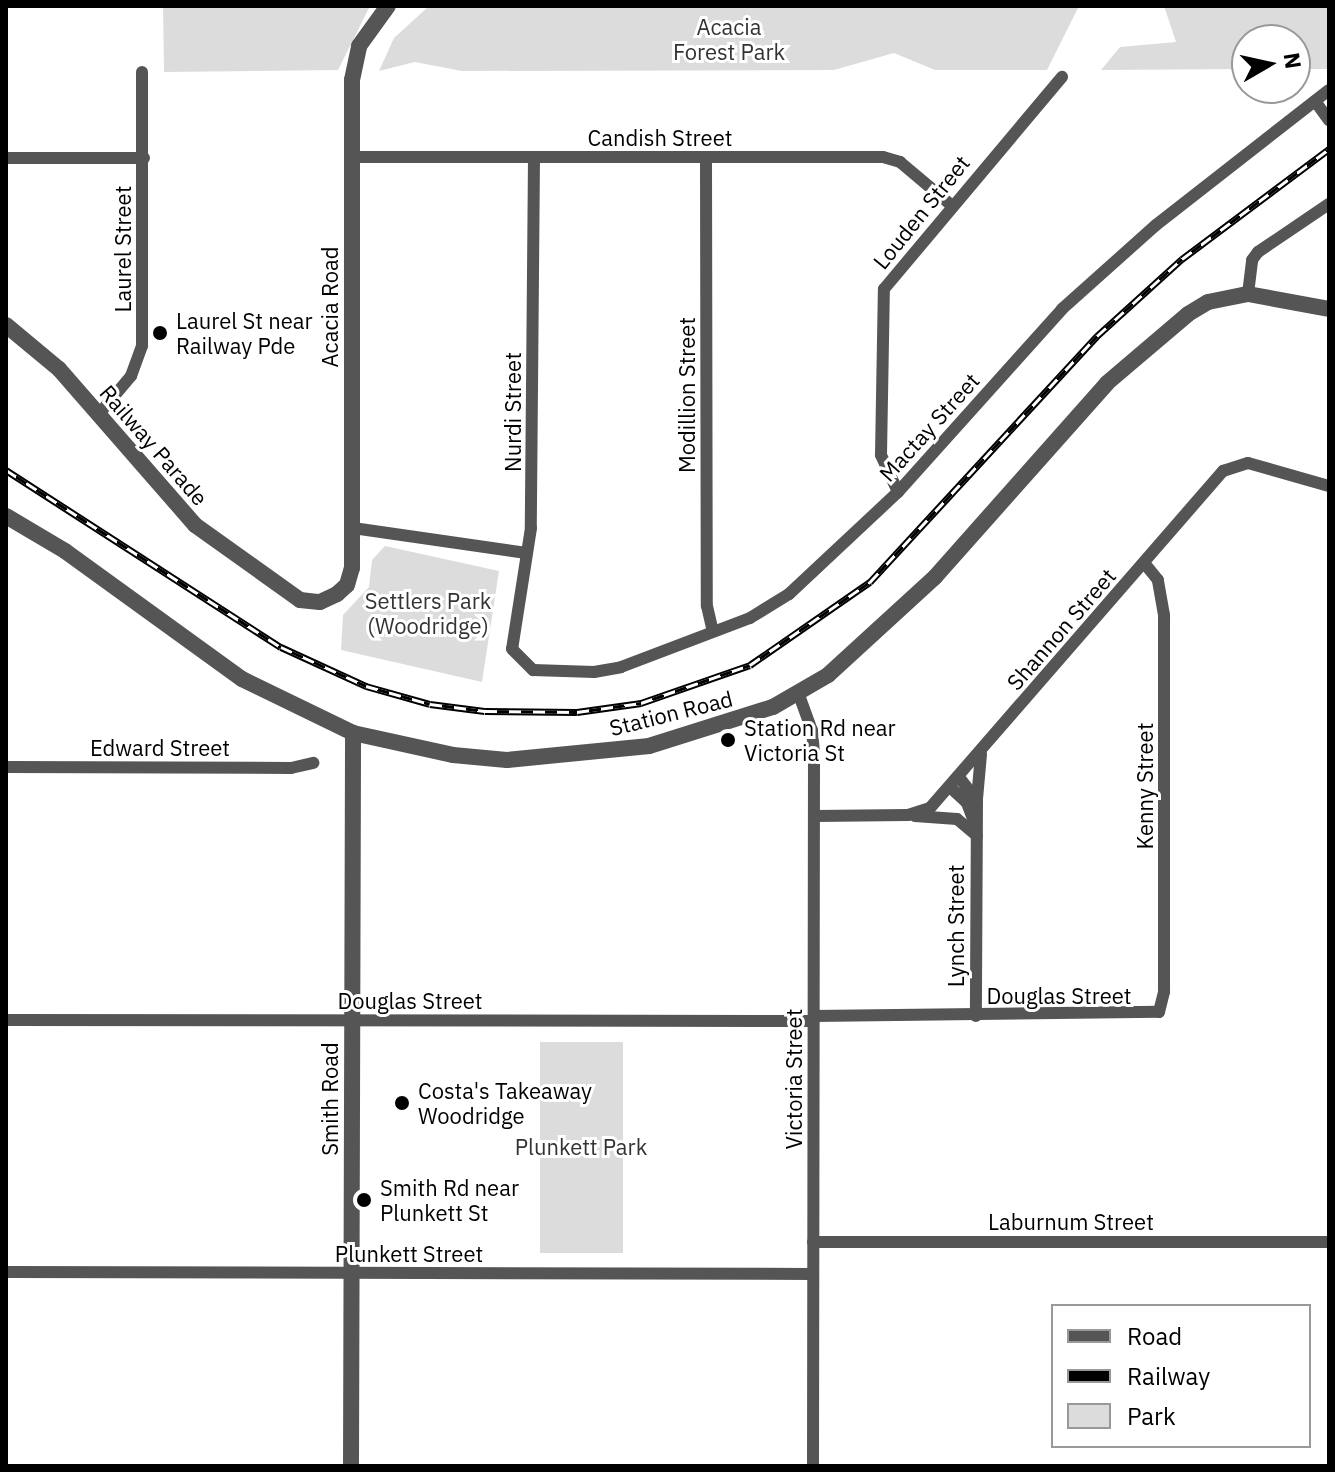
<!DOCTYPE html>
<html>
<head>
<meta charset="utf-8">
<style>
	body { margin:0 }
	#map { position:relative; width:1335px; height:1472px; overflow:hidden; background:#fff; font-family:"IBM Plex Sans",sans-serif }
	div>[style] { position:absolute }
	[style*='--x'] { left:calc(var(--x)*1px); top:calc(var(--y)*1px); width:calc(var(--w)*1px); rotate:calc(var(--a)*1deg) }
	.green>* { inset:0; background:#dcdcdc; transform-origin:0 0 }
	.minor>* { height:12px; margin:-6px; padding:0 6px; transform-origin:6px; border-radius:6px; background:#555 }
	.tertiary>* { height:16px; margin:-8px; padding:0 8px; transform-origin:8px; border-radius:8px; background:#555 }
	.rail>* { height:7px; margin-top:-3.5px; transform-origin:0; background:repeating-linear-gradient(90deg,#fff 0 12px,#000 0 24px); box-sizing:border-box; border-block:2px solid #000 }
	.dots>* { width:22px; height:22px; translate:-50% -50%; box-sizing:border-box; border:4px solid #fff; border-radius:50% }
	span { translate:-50% -50%; white-space:nowrap; text-align:center; line-height:1.15; -webkit-text-stroke:6px #fff; paint-order:stroke }
	.park-label { font-size:22px; color:#333 }
	.street-label { font-size:22px; color:#000 }
	.poi-label { font-size:22px; color:#000 }
	.left { translate:0 -50%; text-align:left }
	.frame { position:absolute; inset:0; border:8px solid #000; pointer-events:none }
	.legend { position:absolute; left:1051px; top:1304px; width:260px; height:144px; box-sizing:border-box; background:#fff; border:2px solid #999; margin:0; padding:10px 14px; list-style:none; font-size:24px; color:#000 }
	.legend li { display:flex; align-items:center; gap:16px; height:40px }
	.legend b { width:40px; border:2px solid #999 }
	.north { position:absolute; left:1231px; top:24px; width:80px; height:80px; box-sizing:border-box; background:#fff; border:2px solid #999; border-radius:50%; rotate:81deg; font-size:22px; font-weight:700; line-height:32px; text-align:center; color:#000 }
	.north::after { content:''; display:block; margin:auto; width:28px; height:36px; background:#000; clip-path:polygon(50% 0,100% 100%,50% 72%,0 100%) }
</style>
</head>
<body>
<div id="map">
	<div class="green">
		<div style="clip-path:polygon(163px 6px,370px 6px,338px 70px,164px 72px)"></div>
		<div style="clip-path:polygon(429px 6px,1079px 6px,1047px 70px,935px 70px,894px 53px,834px 70px,462px 71px,415px 62px,379px 71px,394px 38px)"></div>
		<div style="clip-path:polygon(1164px 6px,1329px 6px,1329px 69px,1295px 69px,1295px 40px,1247px 40px,1247px 69px,1101px 70px,1120px 47px,1176px 42px)"></div>
		<div style="clip-path:polygon(385px 546px,499px 571px,482px 682px,341px 650px,343px 615px,369px 587px,372px 560px)"></div>
		<div style="left:540px;top:1042px;width:83px;height:211px"></div>
	</div>
	<div class="minor">
		<div style="--x:1315;--y:101;--w:24;--a:54"></div>
		<div style="--x:352;--y:157;--w:531;--a:0"></div>
		<div style="--x:883;--y:157;--w:18;--a:16"></div>
		<div style="--x:900;--y:162;--w:67;--a:40.1"></div>
		<div style="--x:6;--y:158;--w:138;--a:0"></div>
		<div style="--x:534;--y:158;--w:370;--a:90.5"></div>
		<div style="--x:531;--y:528;--w:122;--a:98.9"></div>
		<div style="--x:512;--y:649;--w:30;--a:45"></div>
		<div style="--x:533;--y:670;--w:61;--a:1.9"></div>
		<div style="--x:594;--y:672;--w:27;--a:-10"></div>
		<div style="--x:621;--y:667;--w:138;--a:-20.8"></div>
		<div style="--x:750;--y:618;--w:46;--a:-31.6"></div>
		<div style="--x:789;--y:594;--w:149;--a:-43.1"></div>
		<div style="--x:898;--y:492;--w:246;--a:-48.1"></div>
		<div style="--x:1062;--y:309;--w:126;--a:-41.8"></div>
		<div style="--x:1156;--y:225;--w:219;--a:-38"></div>
		<div style="--x:706;--y:158;--w:448;--a:89.9"></div>
		<div style="--x:707;--y:606;--w:26;--a:77"></div>
		<div style="--x:1248;--y:294;--w:34;--a:-83"></div>
		<div style="--x:1252;--y:260;--w:10;--a:-53"></div>
		<div style="--x:1258;--y:252;--w:86;--a:-34.1"></div>
		<div style="--x:99;--y:414;--w:50;--a:-49.9"></div>
		<div style="--x:131;--y:376;--w:32;--a:-70"></div>
		<div style="--x:142;--y:346;--w:274;--a:-90"></div>
		<div style="--x:898;--y:492;--w:41;--a:-114.7"></div>
		<div style="--x:881;--y:455;--w:166;--a:-89"></div>
		<div style="--x:884;--y:289;--w:277;--a:-50"></div>
		<div style="--x:353;--y:528;--w:175;--a:8.2"></div>
		<div style="--x:799;--y:695;--w:37;--a:70"></div>
		<div style="--x:812;--y:730;--w:25;--a:85"></div>
		<div style="--x:814;--y:755;--w:711;--a:90.08"></div>
		<div style="--x:6;--y:767;--w:285;--a:0.2"></div>
		<div style="--x:291;--y:768;--w:23;--a:-13"></div>
		<div style="--x:958;--y:776;--w:31;--a:52"></div>
		<div style="--x:977;--y:800;--w:216;--a:90.3"></div>
		<div style="--x:950;--y:787;--w:23;--a:43"></div>
		<div style="--x:967;--y:803;--w:19;--a:69"></div>
		<div style="--x:977;--y:799;--w:45;--a:-84.9"></div>
		<div style="--x:815;--y:816;--w:93;--a:-0.6"></div>
		<div style="--x:908;--y:815;--w:23;--a:-18"></div>
		<div style="--x:930;--y:808;--w:447;--a:-49"></div>
		<div style="--x:1223;--y:471;--w:26;--a:-18"></div>
		<div style="--x:1248;--y:463;--w:84;--a:15.9"></div>
		<div style="--x:915;--y:816;--w:42;--a:4.1"></div>
		<div style="--x:957;--y:819;--w:26;--a:40"></div>
		<div style="--x:814;--y:1016;--w:345;--a:-0.7"></div>
		<div style="--x:1159;--y:1012;--w:21;--a:-76"></div>
		<div style="--x:1164;--y:992;--w:377;--a:-90"></div>
		<div style="--x:1164;--y:615;--w:36;--a:-100"></div>
		<div style="--x:1158;--y:580;--w:21;--a:-129"></div>
		<div style="--x:6;--y:1020;--w:807;--a:0.07"></div>
		<div style="--x:813;--y:1242;--w:516;--a:0"></div>
		<div style="--x:6;--y:1272;--w:807;--a:0.14"></div>
	</div>
	<div class="tertiary">
		<div style="--x:6;--y:325;--w:69;--a:39.7"></div>
		<div style="--x:59;--y:369;--w:207;--a:48.9"></div>
		<div style="--x:195;--y:525;--w:129;--a:35.5"></div>
		<div style="--x:300;--y:600;--w:20;--a:6"></div>
		<div style="--x:320;--y:602;--w:19;--a:-25"></div>
		<div style="--x:337;--y:594;--w:13;--a:-42"></div>
		<div style="--x:347;--y:585;--w:18;--a:-74"></div>
		<div style="--x:352;--y:568;--w:488;--a:-90"></div>
		<div style="--x:352;--y:80;--w:35;--a:-78"></div>
		<div style="--x:359;--y:46;--w:49;--a:-54.1"></div>
		<div style="--x:6;--y:516;--w:69;--a:30.7"></div>
		<div style="--x:65;--y:551;--w:218;--a:35.9"></div>
		<div style="--x:242;--y:679;--w:123;--a:25.9"></div>
		<div style="--x:353;--y:733;--w:102;--a:12.4"></div>
		<div style="--x:453;--y:755;--w:54;--a:5.3"></div>
		<div style="--x:507;--y:760;--w:143;--a:-5.6"></div>
		<div style="--x:649;--y:746;--w:130;--a:-17.5"></div>
		<div style="--x:773;--y:707;--w:64;--a:-30.2"></div>
		<div style="--x:828;--y:675;--w:145;--a:-42.5"></div>
		<div style="--x:935;--y:577;--w:259;--a:-48.4"></div>
		<div style="--x:1107;--y:383;--w:106;--a:-40.4"></div>
		<div style="--x:1188;--y:314;--w:23;--a:-31"></div>
		<div style="--x:1208;--y:302;--w:41;--a:-11.3"></div>
		<div style="--x:1248;--y:294;--w:82;--a:10.5"></div>
		<div style="--x:351;--y:1466;--w:733;--a:-89.84"></div>
	</div>
	<div class="rail">
		<div style="--x:6;--y:470;--w:327;--a:32.8"></div>
		<div style="--x:281;--y:647;--w:94;--a:24.6"></div>
		<div style="--x:366;--y:686;--w:66;--a:15.7"></div>
		<div style="--x:430;--y:704;--w:55;--a:7.3"></div>
		<div style="--x:485;--y:711;--w:92;--a:0.6"></div>
		<div style="--x:577;--y:712;--w:65;--a:-8"></div>
		<div style="--x:641;--y:703;--w:115;--a:-19.2"></div>
		<div style="--x:750;--y:665;--w:146;--a:-34.7"></div>
		<div style="--x:870;--y:582;--w:335;--a:-47.3"></div>
		<div style="--x:1097;--y:336;--w:115;--a:-42.2"></div>
		<div style="--x:1182;--y:259;--w:184;--a:-36.8"></div>
	</div>
	<div class="dots">
		<div style="left:160px;top:333px;background:#000"></div>
		<div style="left:728px;top:740px;background:#000"></div>
		<div style="left:402px;top:1103px;background:#000"></div>
		<div style="left:364px;top:1200px;background:#000"></div>
	</div>
	<div class="park-label">
		<span style="left:729px;top:39px">Acacia<br>Forest Park</span>
		<span style="left:428px;top:613px">Settlers Park<br>(Woodridge)</span>
		<span style="left:581px;top:1147px">Plunkett Park</span>
	</div>
	<div class="street-label">
		<span style="left:660px;top:138px">Candish Street</span>
		<span style="left:921px;top:212px;rotate:-51deg">Louden Street</span>
		<span style="left:123px;top:249px;rotate:-90deg">Laurel Street</span>
		<span style="left:330px;top:307px;rotate:-90deg">Acacia Road</span>
		<span style="left:687px;top:395px;rotate:-90deg">Modillion Street</span>
		<span style="left:513px;top:412px;rotate:-90deg">Nurdi Street</span>
		<span style="left:929px;top:427px;rotate:-48deg">Mactay Street</span>
		<span style="left:154px;top:445px;rotate:49deg">Railway Parade</span>
		<span style="left:1061px;top:629px;rotate:-49deg">Shannon Street</span>
		<span style="left:671px;top:713px;rotate:-14deg">Station Road</span>
		<span style="left:160px;top:748px">Edward Street</span>
		<span style="left:1145px;top:786px;rotate:-90deg">Kenny Street</span>
		<span style="left:956px;top:926px;rotate:-90deg">Lynch Street</span>
		<span style="left:1059px;top:996px">Douglas Street</span>
		<span style="left:410px;top:1001px">Douglas Street</span>
		<span style="left:794px;top:1079px;rotate:-90deg">Victoria Street</span>
		<span style="left:330px;top:1099px;rotate:-90deg">Smith Road</span>
		<span style="left:1071px;top:1222px">Laburnum Street</span>
		<span style="left:409px;top:1254px">Plunkett Street</span>
	</div>
	<div class="poi-label">
		<span class="left" style="left:176px;top:333px">Laurel St near<br>Railway Pde</span>
		<span class="left" style="left:744px;top:740px">Station Rd near<br>Victoria St</span>
		<span class="left" style="left:418px;top:1103px">Costa's Takeaway<br>Woodridge</span>
		<span class="left" style="left:380px;top:1200px">Smith Rd near<br>Plunkett St</span>
	</div>
	<div class="frame"></div>
	<ul class="legend">
	<li><b style="height:10px;background:#555"></b>Road</li>
	<li><b style="height:10px;background:#000"></b>Railway</li>
	<li><b style="height:22px;background:#dcdcdc"></b>Park</li>
	</ul>
	<div class="north">N</div>
</div>
</body>
</html>
